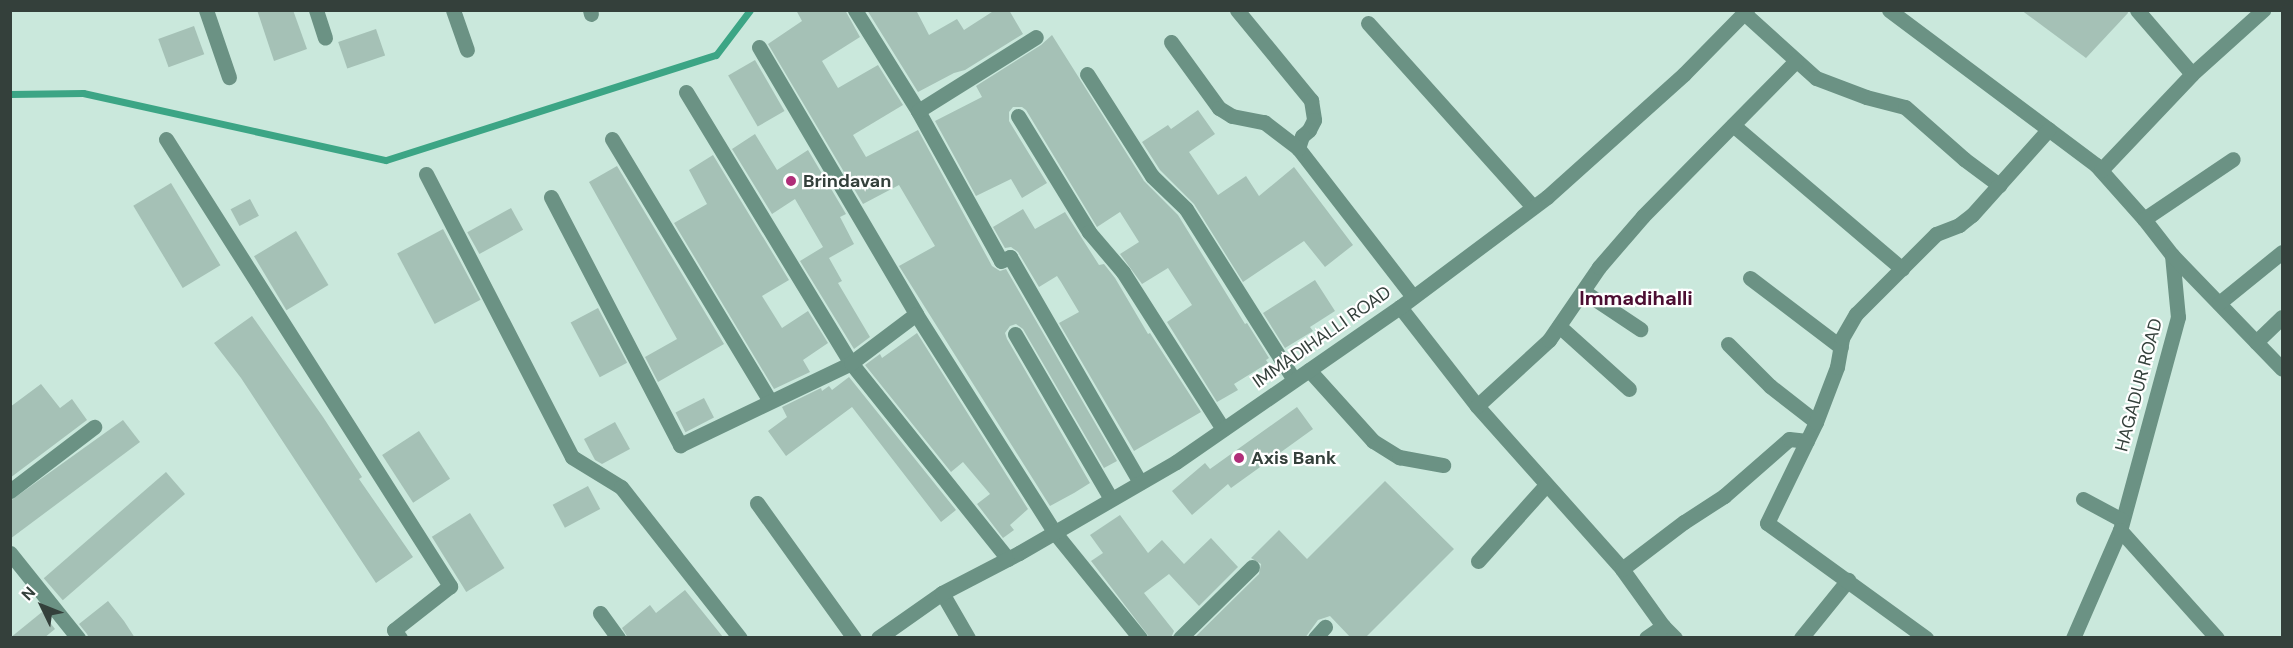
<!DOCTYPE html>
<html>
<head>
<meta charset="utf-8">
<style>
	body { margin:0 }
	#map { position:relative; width:2293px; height:648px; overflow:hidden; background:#cae8dc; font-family:"DM Sans",sans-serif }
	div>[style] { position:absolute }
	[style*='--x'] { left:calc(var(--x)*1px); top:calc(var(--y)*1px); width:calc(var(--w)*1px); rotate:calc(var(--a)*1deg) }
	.stream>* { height:7px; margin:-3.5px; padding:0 3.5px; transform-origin:3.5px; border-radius:3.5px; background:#3ca585 }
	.building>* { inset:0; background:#a5c1b6; transform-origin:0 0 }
	.minor>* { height:15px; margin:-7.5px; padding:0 7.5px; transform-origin:7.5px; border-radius:7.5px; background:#6b9284 }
	.dots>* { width:16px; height:16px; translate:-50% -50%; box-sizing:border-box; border:3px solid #fff; border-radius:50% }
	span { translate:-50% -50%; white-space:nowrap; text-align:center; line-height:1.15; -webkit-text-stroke:4.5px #fff; paint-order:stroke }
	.poi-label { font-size:18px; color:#34403b; font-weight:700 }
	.left { translate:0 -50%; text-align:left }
	.street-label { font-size:18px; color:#34403b }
	.neighbourhood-label { font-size:20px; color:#4c0e32; font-weight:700 }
	.frame { position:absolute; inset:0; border:12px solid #34403b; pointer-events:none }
	.north { position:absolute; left:12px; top:576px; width:60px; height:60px; -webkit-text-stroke:4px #fff; paint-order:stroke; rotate:313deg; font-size:16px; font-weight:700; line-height:24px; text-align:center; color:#34403b }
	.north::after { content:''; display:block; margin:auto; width:21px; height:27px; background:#34403b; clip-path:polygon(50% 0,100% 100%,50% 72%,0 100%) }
</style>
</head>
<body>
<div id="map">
	<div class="stream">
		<div style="--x:10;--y:94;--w:73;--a:-0.8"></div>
		<div style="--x:83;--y:93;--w:310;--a:12.5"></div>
		<div style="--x:386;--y:160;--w:346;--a:-17.7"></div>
		<div style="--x:716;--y:55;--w:56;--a:-52.9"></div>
	</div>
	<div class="building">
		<div style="clip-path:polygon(257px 10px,293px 10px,307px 49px,274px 61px)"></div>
		<div style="clip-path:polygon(796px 10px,845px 10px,860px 37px,822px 61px,838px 88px,878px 65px,903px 105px,853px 135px,866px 157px,918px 130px,992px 266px,1000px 271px,1006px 269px,1117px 461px,1104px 468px,1023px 329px,1016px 324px,1010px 326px,1005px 333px,1007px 339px,1090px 483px,1074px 493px,1050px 506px,899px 266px,935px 246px,899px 185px,863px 204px,768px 44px,802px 21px)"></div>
		<div style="clip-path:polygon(867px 10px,916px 10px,929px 35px,957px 19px,964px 30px,995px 10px,1009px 10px,1023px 34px,965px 70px,954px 73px,918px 92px)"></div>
		<div style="clip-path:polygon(2021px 10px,2127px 10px,2128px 13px,2086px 58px)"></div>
		<div style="left:194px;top:26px;width:30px;height:38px;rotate:70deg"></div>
		<div style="left:376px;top:29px;width:28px;height:40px;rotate:71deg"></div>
		<div style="clip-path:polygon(1052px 35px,1144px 181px,1178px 215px,1245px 324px,1247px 323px,1269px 358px,1266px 360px,1268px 363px,1234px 384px,1238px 390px,1217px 402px,1167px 322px,1192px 305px,1168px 268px,1142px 284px,1120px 254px,1139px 242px,1120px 212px,1097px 227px,1026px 110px,1022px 107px,1013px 107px,1009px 112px,1009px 121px,1047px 183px,1022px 198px,1011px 179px,976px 196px,935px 121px,982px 97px,976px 86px,1041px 45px)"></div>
		<div style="left:755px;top:60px;width:59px;height:31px;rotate:60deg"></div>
		<div style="clip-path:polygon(1198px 110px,1215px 134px,1189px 152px,1218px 195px,1246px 176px,1259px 196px,1294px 167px,1353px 245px,1325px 267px,1304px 241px,1243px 282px,1194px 204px,1160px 170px,1142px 142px,1168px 125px,1171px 129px)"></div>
		<div style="clip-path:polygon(755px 134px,777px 170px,808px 150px,846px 214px,840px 217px,854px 244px,829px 258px,842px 281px,838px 283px,870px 337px,854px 349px,800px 261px,823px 247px,795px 199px,772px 214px,732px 149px)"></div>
		<div style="clip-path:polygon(713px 155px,789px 280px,762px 296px,782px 328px,808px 311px,828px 343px,803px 360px,810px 372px,774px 389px,674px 223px,707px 204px,689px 170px)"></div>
		<div style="clip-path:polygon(617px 166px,724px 344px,658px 382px,645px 357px,677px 339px,589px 182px)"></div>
		<div style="left:171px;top:183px;width:96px;height:44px;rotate:59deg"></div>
		<div style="left:250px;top:199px;width:19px;height:22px;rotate:62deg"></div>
		<div style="left:511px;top:208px;width:25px;height:50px;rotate:61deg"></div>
		<div style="clip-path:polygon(1023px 209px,1035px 229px,1065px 212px,1099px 265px,1104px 264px,1115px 278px,1148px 334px,1150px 333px,1201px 412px,1134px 451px,1059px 323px,1079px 312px,1061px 282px,1057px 276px,1039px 287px,1018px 252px,1011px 247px,1005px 248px,993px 227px)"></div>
		<div style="left:443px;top:229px;width:80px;height:52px;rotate:62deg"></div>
		<div style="left:296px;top:231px;width:63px;height:49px;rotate:59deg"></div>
		<div style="clip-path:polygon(1315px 280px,1335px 311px,1310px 327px,1313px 331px,1285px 348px,1263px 313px)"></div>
		<div style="left:598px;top:308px;width:62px;height:31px;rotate:62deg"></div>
		<div style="clip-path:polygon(252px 316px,323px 417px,362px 477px,359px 479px,413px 557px,376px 583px,241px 378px,214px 343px)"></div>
		<div style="clip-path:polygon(917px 333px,1028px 509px,1010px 525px,1014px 530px,1003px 538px,977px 504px,990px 494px,963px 462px,951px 472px,865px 365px,880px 354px,882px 358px)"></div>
		<div style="clip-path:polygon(849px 377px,956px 510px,941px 522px,852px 407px,786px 456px,768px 431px,787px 417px,782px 407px,821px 388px,822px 391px,829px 386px,832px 390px)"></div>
		<div style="clip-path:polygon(41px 384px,60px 408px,72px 399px,87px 420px,10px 478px,10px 407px)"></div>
		<div style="left:704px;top:398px;width:22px;height:32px;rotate:63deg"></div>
		<div style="clip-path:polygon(1297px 407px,1313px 429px,1231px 488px,1228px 484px,1192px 515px,1172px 491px,1205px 463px,1210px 469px)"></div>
		<div style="clip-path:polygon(123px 420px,140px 442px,10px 539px,10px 501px)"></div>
		<div style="clip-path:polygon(615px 422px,630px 449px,602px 464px,595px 460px,584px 439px)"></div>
		<div style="left:419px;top:431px;width:57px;height:44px;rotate:57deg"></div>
		<div style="left:166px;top:472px;width:29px;height:162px;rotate:49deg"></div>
		<div style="clip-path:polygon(1385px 481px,1454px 549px,1365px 638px,1351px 638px,1330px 616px,1318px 620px,1305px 638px,1194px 638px,1259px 574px,1261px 564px,1251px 558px,1279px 530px,1307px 559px)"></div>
		<div style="left:588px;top:486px;width:26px;height:40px;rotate:62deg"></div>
		<div style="left:470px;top:513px;width:65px;height:45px;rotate:58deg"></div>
		<div style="clip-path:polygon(1120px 515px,1148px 553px,1162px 540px,1184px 564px,1211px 538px,1238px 567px,1199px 606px,1169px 574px,1144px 593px,1174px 631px,1171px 638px,1150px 638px,1091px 561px,1103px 553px,1090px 535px)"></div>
		<div style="clip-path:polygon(685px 590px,723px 637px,628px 638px,622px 628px,650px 605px,656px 613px)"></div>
		<div style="clip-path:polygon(108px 601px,124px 621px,135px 638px,89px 638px,87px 634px,79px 624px)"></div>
		<div style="clip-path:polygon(42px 612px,55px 629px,44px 638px,10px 638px)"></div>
	</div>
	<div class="minor">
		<div style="--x:206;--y:10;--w:71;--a:71.1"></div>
		<div style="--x:316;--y:10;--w:29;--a:72"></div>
		<div style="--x:453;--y:10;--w:42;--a:70.7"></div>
		<div style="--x:590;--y:10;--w:4;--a:76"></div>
		<div style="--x:855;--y:10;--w:119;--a:58"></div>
		<div style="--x:918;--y:111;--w:171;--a:61"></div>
		<div style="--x:1001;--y:261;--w:10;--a:-24"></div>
		<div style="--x:1010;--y:257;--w:260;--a:60"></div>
		<div style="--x:1237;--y:10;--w:117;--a:50.6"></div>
		<div style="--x:1311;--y:100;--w:20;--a:81"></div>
		<div style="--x:1314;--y:120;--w:11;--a:117"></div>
		<div style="--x:1309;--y:130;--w:9;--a:139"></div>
		<div style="--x:1302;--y:136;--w:13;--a:108"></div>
		<div style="--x:1298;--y:148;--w:188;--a:52.3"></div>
		<div style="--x:1889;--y:10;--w:259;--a:36.8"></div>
		<div style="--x:2096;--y:165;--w:72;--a:48.4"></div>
		<div style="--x:2144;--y:219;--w:46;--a:52.1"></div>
		<div style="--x:2172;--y:255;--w:62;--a:84.5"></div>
		<div style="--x:2178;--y:317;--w:221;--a:105.2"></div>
		<div style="--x:2120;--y:530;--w:118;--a:113.5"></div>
		<div style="--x:2137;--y:10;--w:84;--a:49.3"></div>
		<div style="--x:1744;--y:13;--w:97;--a:42.1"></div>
		<div style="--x:1816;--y:78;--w:53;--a:20.8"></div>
		<div style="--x:1866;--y:97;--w:40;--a:14.4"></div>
		<div style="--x:1905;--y:107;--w:79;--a:41.4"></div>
		<div style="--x:1964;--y:159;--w:44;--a:36.6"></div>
		<div style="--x:1368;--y:23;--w:247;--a:48.1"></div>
		<div style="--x:1171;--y:42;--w:82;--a:54"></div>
		<div style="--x:1219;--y:108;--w:15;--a:32"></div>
		<div style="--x:1232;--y:116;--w:33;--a:11"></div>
		<div style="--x:1264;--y:122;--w:43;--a:37.4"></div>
		<div style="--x:759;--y:47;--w:310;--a:59.5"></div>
		<div style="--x:916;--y:314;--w:259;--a:57.6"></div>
		<div style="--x:1055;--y:533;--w:135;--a:51"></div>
		<div style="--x:1087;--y:74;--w:121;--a:57.5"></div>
		<div style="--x:1152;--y:176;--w:47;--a:44.1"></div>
		<div style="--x:1186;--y:209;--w:202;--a:57.7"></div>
		<div style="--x:686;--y:92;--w:317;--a:58.7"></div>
		<div style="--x:851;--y:363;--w:251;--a:51.3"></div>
		<div style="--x:918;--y:111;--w:139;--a:-32.1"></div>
		<div style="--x:1018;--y:116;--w:136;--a:58.5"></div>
		<div style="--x:1089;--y:232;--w:52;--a:49.6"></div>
		<div style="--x:1123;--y:272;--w:186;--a:57.5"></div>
		<div style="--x:1733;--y:125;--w:222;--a:40.4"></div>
		<div style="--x:166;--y:139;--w:530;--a:57.57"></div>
		<div style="--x:450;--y:586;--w:71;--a:141.8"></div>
		<div style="--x:394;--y:630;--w:10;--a:53"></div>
		<div style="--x:612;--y:139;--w:306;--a:58.9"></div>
		<div style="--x:2101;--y:170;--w:132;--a:-46.5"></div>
		<div style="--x:2192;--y:74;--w:96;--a:-42"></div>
		<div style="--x:426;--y:174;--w:318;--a:62.7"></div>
		<div style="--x:572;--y:457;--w:57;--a:31.5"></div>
		<div style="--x:621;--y:487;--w:192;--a:51.8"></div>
		<div style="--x:551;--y:197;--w:280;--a:62.5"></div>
		<div style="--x:680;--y:445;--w:190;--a:-25.6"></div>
		<div style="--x:851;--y:363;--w:81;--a:-37"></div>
		<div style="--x:2144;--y:219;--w:107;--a:-34"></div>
		<div style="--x:2172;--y:255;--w:158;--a:46"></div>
		<div style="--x:1750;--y:278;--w:114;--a:37.2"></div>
		<div style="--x:1583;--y:291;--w:69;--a:33.7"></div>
		<div style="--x:2219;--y:303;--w:81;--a:-39"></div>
		<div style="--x:1400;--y:307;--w:125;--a:52.1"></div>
		<div style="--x:1477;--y:406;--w:218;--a:48.3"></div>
		<div style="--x:1622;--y:569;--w:70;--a:54.3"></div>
		<div style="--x:1663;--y:626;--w:17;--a:45"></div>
		<div style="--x:1559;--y:326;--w:94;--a:42"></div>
		<div style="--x:1015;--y:334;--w:191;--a:59.8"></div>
		<div style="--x:2256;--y:342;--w:36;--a:-44"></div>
		<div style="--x:1728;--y:344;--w:59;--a:45"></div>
		<div style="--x:1770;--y:386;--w:58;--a:38"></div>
		<div style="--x:1309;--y:370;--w:96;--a:48"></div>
		<div style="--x:1373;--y:441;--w:31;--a:32"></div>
		<div style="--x:1399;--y:457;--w:45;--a:10.3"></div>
		<div style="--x:1477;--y:406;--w:98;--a:-42.5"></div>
		<div style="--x:1549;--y:340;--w:88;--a:-55.6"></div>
		<div style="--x:1599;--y:267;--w:67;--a:-49.2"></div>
		<div style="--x:1643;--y:216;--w:218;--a:-45.4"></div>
		<div style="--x:10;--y:491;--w:106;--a:-37.3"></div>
		<div style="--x:2083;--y:499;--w:44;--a:28.3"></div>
		<div style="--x:757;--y:503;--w:166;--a:54.3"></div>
		<div style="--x:2120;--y:530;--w:145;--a:48.1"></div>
		<div style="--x:10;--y:553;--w:109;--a:51.3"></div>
		<div style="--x:1478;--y:561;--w:102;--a:-48.2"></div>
		<div style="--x:1622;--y:569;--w:78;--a:-37.2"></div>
		<div style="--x:1684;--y:522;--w:48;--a:-33"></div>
		<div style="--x:1724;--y:496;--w:86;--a:-41.2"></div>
		<div style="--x:1789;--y:439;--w:18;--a:6"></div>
		<div style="--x:942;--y:593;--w:52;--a:60"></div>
		<div style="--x:600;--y:613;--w:31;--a:54"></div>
		<div style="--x:878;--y:638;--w:78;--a:-35.1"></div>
		<div style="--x:942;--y:593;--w:87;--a:-27.5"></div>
		<div style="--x:1019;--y:553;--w:181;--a:-30.1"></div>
		<div style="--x:1176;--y:462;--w:272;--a:-34.7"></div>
		<div style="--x:1400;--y:307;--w:184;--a:-36.8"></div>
		<div style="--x:1547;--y:197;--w:184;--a:-41.9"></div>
		<div style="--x:1684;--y:74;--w:90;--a:-45.5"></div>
		<div style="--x:1180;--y:638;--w:101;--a:-44.6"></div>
		<div style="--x:1315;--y:638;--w:15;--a:-48"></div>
		<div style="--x:1646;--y:638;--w:21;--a:-35"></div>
		<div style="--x:1801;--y:638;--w:75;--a:-51"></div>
		<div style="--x:1926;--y:638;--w:196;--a:-144.1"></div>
		<div style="--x:1767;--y:523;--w:112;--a:-64.1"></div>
		<div style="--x:1816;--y:422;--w:59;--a:-69.1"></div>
		<div style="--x:1837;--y:367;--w:29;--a:-80"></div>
		<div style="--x:1842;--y:338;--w:28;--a:-60"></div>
		<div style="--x:1856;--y:314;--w:113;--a:-45"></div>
		<div style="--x:1936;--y:234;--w:25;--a:-21"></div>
		<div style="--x:1959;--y:225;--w:16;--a:-38"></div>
		<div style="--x:1972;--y:215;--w:115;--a:-48.2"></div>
	</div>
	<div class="dots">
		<div style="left:791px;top:181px;background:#b02e79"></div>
		<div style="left:1239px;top:458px;background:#b02e79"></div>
	</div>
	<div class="poi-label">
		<span class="left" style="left:803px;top:181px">Brindavan</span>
		<span class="left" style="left:1251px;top:458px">Axis Bank</span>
	</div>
	<div class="street-label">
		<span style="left:1322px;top:337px;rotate:-35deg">IMMADIHALLI ROAD</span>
		<span style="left:2139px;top:385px;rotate:-75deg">HAGADUR ROAD</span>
	</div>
	<div class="neighbourhood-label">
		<span style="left:1636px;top:298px">Immadihalli</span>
	</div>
	<div class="frame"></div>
	<div class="north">N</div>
</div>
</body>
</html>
